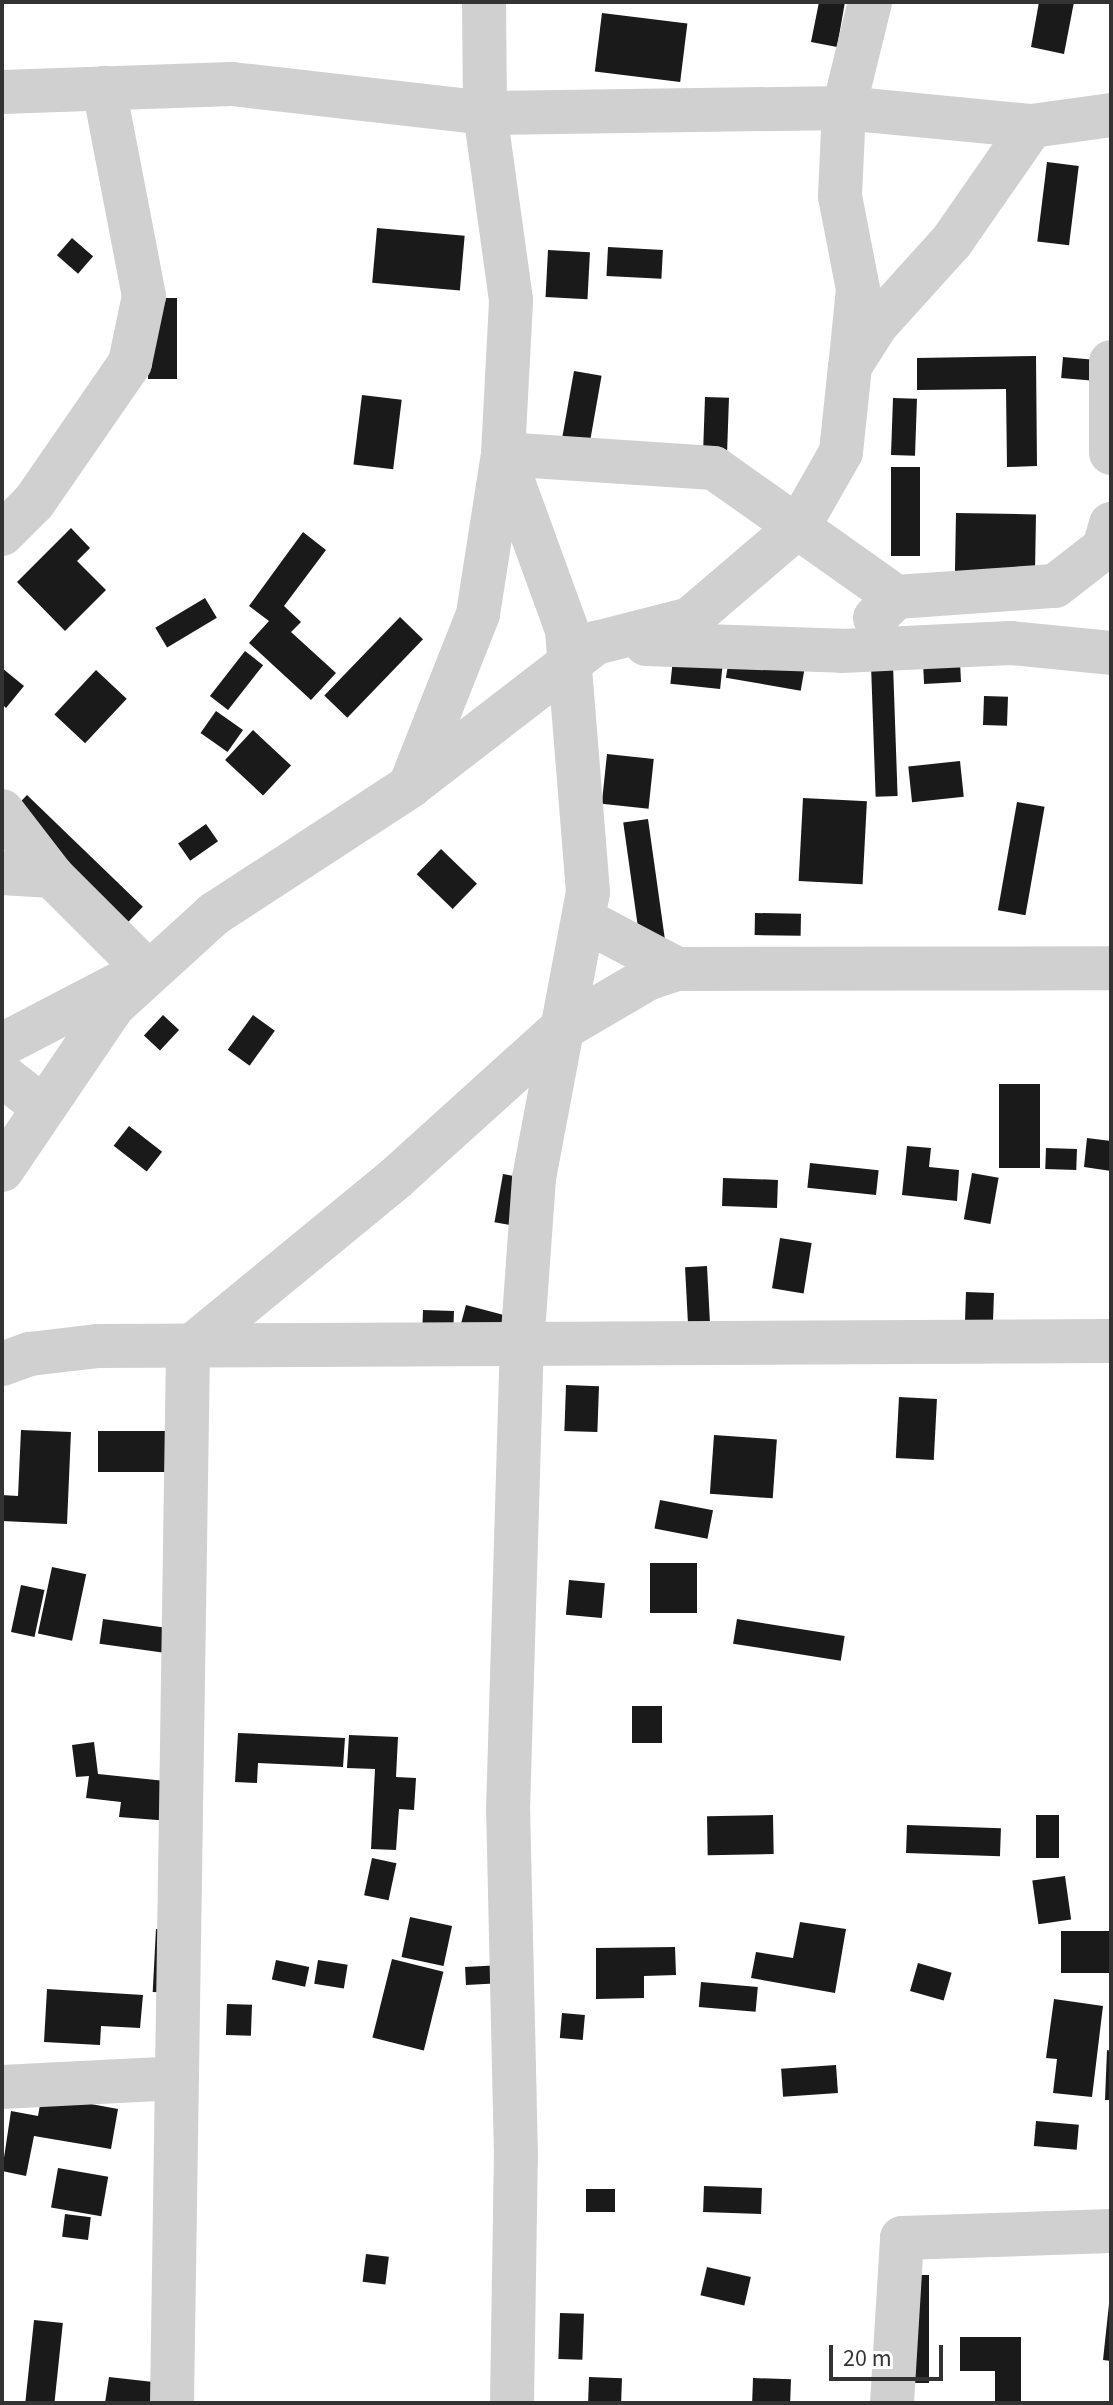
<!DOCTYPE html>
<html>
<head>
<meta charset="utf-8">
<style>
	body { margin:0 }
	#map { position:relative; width:1113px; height:2405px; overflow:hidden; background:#fff; font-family:"Source Sans 3",sans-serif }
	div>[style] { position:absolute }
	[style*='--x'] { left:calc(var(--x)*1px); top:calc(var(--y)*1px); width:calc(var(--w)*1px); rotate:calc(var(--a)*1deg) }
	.building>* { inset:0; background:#1a1a1a; transform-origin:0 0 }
	.minor>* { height:44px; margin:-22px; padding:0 22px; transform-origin:22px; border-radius:22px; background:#d0d0d0 }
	span { translate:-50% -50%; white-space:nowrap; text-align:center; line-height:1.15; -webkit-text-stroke:8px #fff; paint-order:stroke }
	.frame { position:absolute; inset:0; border:4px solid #333; pointer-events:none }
	.scale { position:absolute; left:829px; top:2345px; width:114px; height:36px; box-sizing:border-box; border:4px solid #333; border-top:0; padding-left:10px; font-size:24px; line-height:28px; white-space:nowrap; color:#333; -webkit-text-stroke:6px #fff; paint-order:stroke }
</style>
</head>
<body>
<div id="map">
	<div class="building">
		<div style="clip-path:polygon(819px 2px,845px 2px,837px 47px,811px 42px)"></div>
		<div style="clip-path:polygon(1039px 2px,1074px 2px,1064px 54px,1031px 47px)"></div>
		<div style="left:602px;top:13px;width:86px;height:59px;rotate:7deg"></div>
		<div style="left:1047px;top:162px;width:32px;height:80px;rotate:7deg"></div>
		<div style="left:377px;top:228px;width:88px;height:55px;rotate:5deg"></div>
		<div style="left:72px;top:238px;width:28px;height:23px;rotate:41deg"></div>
		<div style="left:608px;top:247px;width:55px;height:29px;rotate:3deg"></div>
		<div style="left:548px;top:250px;width:42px;height:47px;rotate:3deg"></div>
		<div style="left:148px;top:298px;width:29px;height:81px"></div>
		<div style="clip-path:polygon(1036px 356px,1037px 466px,1007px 467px,1006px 389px,917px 390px,917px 358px)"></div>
		<div style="left:1063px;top:357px;width:42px;height:21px;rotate:5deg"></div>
		<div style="left:574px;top:371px;width:28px;height:77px;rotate:10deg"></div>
		<div style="left:362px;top:395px;width:40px;height:70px;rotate:7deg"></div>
		<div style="left:705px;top:397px;width:24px;height:58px;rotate:2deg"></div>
		<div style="left:893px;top:398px;width:24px;height:57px;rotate:2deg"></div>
		<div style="left:891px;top:467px;width:29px;height:89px"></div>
		<div style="left:956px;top:513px;width:80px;height:61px;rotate:1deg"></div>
		<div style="clip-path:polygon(71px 528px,90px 548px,77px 561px,106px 590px,65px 631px,17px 582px)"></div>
		<div style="clip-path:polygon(303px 532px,326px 550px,284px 606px,301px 622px,291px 632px,336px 673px,311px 700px,249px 643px,269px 621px,249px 606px)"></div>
		<div style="left:205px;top:598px;width:23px;height:58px;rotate:59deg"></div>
		<div style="left:400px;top:617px;width:32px;height:109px;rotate:44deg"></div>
		<div style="left:245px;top:651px;width:23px;height:57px;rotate:38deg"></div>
		<div style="left:730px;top:654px;width:76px;height:24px;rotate:10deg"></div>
		<div style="left:673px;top:659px;width:50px;height:25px;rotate:6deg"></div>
		<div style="left:960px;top:662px;width:20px;height:37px;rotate:87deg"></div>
		<div style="left:893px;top:664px;width:132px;height:22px;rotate:88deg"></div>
		<div style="clip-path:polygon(2px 668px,24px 686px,6px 708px,2px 704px)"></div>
		<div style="left:96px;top:670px;width:42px;height:61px;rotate:43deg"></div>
		<div style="left:984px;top:696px;width:24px;height:29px;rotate:2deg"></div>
		<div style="left:216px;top:711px;width:33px;height:27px;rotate:35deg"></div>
		<div style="left:253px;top:730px;width:52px;height:41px;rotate:43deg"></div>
		<div style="left:607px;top:754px;width:47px;height:50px;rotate:6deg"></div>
		<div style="left:960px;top:761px;width:36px;height:52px;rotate:84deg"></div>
		<div style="left:27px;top:795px;width:161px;height:28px;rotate:44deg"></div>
		<div style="left:803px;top:798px;width:64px;height:83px;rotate:3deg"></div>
		<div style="left:1017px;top:802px;width:28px;height:110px;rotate:10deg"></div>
		<div style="left:648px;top:819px;width:128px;height:25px;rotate:82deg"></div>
		<div style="left:206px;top:824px;width:21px;height:34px;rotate:55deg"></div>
		<div style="left:441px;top:849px;width:50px;height:35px;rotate:44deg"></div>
		<div style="left:755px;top:913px;width:46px;height:22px;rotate:1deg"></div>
		<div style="left:163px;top:1015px;width:22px;height:28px;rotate:43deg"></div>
		<div style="left:253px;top:1015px;width:27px;height:43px;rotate:36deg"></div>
		<div style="left:999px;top:1084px;width:41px;height:84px"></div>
		<div style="left:129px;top:1126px;width:42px;height:25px;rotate:38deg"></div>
		<div style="clip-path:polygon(1087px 1138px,1111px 1141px,1111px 1171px,1084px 1167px)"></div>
		<div style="clip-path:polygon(907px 1146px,931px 1148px,929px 1167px,959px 1170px,957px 1201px,902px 1195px)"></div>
		<div style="left:1046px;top:1148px;width:31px;height:21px;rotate:2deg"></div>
		<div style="left:810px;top:1163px;width:69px;height:25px;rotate:6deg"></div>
		<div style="left:972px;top:1173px;width:27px;height:47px;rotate:10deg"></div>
		<div style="left:503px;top:1174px;width:23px;height:49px;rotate:10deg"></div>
		<div style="left:723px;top:1178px;width:55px;height:28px;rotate:2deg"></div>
		<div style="left:780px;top:1238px;width:32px;height:51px;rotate:9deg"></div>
		<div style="left:707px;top:1266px;width:63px;height:22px;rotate:87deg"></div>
		<div style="left:966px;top:1292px;width:28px;height:47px;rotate:2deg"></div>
		<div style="left:466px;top:1305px;width:42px;height:22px;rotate:15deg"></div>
		<div style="left:423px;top:1310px;width:31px;height:24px;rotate:2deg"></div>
		<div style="left:566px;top:1385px;width:33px;height:46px;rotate:2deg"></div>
		<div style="left:899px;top:1397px;width:38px;height:61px;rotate:3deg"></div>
		<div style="clip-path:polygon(21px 1430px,71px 1432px,67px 1524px,2px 1521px,2px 1495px,18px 1496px)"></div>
		<div style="left:180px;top:1431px;width:41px;height:82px;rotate:90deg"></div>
		<div style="left:714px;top:1435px;width:63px;height:59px;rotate:4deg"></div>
		<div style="left:660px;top:1500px;width:54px;height:29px;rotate:11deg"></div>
		<div style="left:650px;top:1563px;width:47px;height:50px"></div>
		<div style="left:52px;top:1567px;width:35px;height:68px;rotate:12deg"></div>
		<div style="left:569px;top:1580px;width:36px;height:35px;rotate:5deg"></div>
		<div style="left:21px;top:1585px;width:24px;height:48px;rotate:12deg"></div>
		<div style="left:103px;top:1619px;width:76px;height:25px;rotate:8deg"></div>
		<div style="left:737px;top:1619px;width:109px;height:25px;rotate:9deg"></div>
		<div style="left:632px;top:1706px;width:30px;height:37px"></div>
		<div style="clip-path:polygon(238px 1733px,345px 1738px,343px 1767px,258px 1763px,257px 1783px,235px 1782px)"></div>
		<div style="clip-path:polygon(349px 1735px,398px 1737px,396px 1777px,416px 1778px,414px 1810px,399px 1809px,396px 1850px,371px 1849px,375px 1769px,347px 1768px)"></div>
		<div style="clip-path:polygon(94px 1742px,98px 1774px,175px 1782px,170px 1821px,119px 1817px,121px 1802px,86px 1798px,89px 1776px,76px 1777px,72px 1745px)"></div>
		<div style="left:773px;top:1815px;width:39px;height:66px;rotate:89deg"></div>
		<div style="left:1036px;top:1815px;width:23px;height:43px"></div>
		<div style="left:907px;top:1825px;width:94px;height:28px;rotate:2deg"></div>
		<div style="left:372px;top:1858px;width:25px;height:38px;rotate:12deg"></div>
		<div style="left:1065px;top:1876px;width:44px;height:33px;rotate:82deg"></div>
		<div style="left:410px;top:1917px;width:43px;height:41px;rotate:12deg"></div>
		<div style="clip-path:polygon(800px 1922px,846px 1929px,835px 1993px,751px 1978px,756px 1952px,793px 1958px)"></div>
		<div style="left:156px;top:1929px;width:22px;height:63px;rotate:3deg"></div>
		<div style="left:1061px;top:1931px;width:50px;height:42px"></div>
		<div style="clip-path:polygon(675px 1947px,676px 1975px,644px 1976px,644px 1998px,596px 1999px,596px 1948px)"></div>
		<div style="left:392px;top:1959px;width:53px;height:81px;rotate:14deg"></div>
		<div style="left:276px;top:1960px;width:34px;height:20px;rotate:12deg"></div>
		<div style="left:318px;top:1960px;width:30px;height:24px;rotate:9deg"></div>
		<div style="left:918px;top:1963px;width:35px;height:29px;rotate:16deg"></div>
		<div style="left:502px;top:1965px;width:18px;height:37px;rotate:87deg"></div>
		<div style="left:701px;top:1982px;width:57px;height:25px;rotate:5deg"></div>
		<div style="clip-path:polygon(47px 1989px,143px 1995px,140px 2028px,101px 2026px,100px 2045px,44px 2042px)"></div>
		<div style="clip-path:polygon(1054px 1999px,1103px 2006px,1092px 2097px,1053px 2093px,1057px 2059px,1046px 2058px)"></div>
		<div style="left:227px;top:2004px;width:25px;height:31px;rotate:2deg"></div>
		<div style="left:562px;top:2013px;width:23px;height:25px;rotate:5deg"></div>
		<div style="clip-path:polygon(1107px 2050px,1111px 2051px,1111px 2100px,1105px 2100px)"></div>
		<div style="left:836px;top:2065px;width:28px;height:55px;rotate:86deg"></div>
		<div style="clip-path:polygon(44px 2082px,64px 2099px,118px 2109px,111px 2149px,34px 2136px,26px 2176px,2px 2171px,11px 2111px,38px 2116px)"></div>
		<div style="left:1036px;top:2121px;width:43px;height:25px;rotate:5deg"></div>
		<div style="left:58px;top:2168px;width:51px;height:40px;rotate:10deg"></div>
		<div style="left:704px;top:2186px;width:58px;height:26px;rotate:2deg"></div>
		<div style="left:586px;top:2189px;width:29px;height:23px"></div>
		<div style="left:65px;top:2214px;width:26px;height:23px;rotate:7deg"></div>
		<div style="left:366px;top:2254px;width:23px;height:28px;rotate:7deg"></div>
		<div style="left:707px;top:2267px;width:45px;height:29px;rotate:13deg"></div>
		<div style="left:905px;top:2275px;width:24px;height:108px"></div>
		<div style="clip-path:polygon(1109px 2304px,1111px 2304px,1111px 2361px,1103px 2360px)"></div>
		<div style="left:560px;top:2313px;width:24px;height:46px;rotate:2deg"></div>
		<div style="left:34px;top:2320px;width:29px;height:83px;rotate:6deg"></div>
		<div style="clip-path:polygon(960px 2337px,1021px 2337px,1021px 2403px,995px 2403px,995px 2371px,960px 2371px)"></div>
		<div style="clip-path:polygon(109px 2377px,171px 2384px,169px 2403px,105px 2403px)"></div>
		<div style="left:589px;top:2377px;width:33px;height:25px;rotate:2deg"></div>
		<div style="left:753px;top:2378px;width:38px;height:25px;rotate:2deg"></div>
	</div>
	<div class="minor">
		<div style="--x:2;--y:92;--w:230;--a:-2"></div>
		<div style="--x:232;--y:84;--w:255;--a:6.5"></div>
		<div style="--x:485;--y:113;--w:359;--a:-0.8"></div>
		<div style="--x:844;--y:108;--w:189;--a:5.5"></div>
		<div style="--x:1032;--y:126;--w:80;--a:-7.9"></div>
		<div style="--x:851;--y:359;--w:70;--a:-84.3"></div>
		<div style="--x:858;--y:289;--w:95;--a:-101"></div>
		<div style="--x:840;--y:196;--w:88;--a:-87.4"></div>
		<div style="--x:844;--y:108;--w:109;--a:-76.2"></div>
		<div style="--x:1111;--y:362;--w:91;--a:90"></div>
		<div style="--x:2;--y:534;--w:45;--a:-45"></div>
		<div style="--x:34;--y:502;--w:169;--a:-55.4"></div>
		<div style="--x:130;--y:363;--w:68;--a:-78.2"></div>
		<div style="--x:144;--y:296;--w:212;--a:-100.9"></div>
		<div style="--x:875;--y:618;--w:30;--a:-45"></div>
		<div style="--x:896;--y:597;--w:159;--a:-4"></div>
		<div style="--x:1055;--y:586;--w:62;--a:-37.8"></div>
		<div style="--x:1104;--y:548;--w:25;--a:-74"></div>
		<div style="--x:646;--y:644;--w:196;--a:2"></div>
		<div style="--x:842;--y:651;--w:169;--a:-2.7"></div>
		<div style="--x:1011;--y:643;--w:100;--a:5.7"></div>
		<div style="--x:410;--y:786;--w:185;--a:-68.4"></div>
		<div style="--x:478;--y:614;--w:162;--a:-81.1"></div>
		<div style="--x:503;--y:454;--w:154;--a:-87"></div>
		<div style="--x:511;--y:300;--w:189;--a:-97.9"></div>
		<div style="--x:485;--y:113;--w:111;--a:-90.5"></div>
		<div style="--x:2;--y:811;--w:82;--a:52.4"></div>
		<div style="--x:52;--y:876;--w:133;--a:45"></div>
		<div style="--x:146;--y:970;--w:162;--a:152.5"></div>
		<div style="--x:2;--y:873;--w:50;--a:3.4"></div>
		<div style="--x:586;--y:921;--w:103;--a:27.8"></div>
		<div style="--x:2;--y:1075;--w:53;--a:38.2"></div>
		<div style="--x:2;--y:1170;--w:198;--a:-55.9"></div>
		<div style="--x:113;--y:1006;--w:137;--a:-42.3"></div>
		<div style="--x:214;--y:914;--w:234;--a:-33.1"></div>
		<div style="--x:410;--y:786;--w:235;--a:-37.6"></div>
		<div style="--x:596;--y:643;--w:97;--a:-14.3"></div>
		<div style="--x:690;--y:619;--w:143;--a:-40.5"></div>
		<div style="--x:799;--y:526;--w:85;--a:-60.4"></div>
		<div style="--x:841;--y:452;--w:86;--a:-84"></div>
		<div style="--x:850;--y:366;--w:50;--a:-57.3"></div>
		<div style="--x:877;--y:324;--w:112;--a:-47.9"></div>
		<div style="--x:952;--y:241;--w:140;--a:-55.2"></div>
		<div style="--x:2;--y:1364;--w:30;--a:-20"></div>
		<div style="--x:30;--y:1354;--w:67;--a:-6.8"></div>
		<div style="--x:97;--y:1346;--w:1014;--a:-0.28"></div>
		<div style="--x:2;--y:2087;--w:175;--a:-2.9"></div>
		<div style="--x:172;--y:2403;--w:1054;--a:-89.13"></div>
		<div style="--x:188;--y:1349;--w:269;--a:-39.4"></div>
		<div style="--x:396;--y:1178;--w:221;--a:-42.1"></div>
		<div style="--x:560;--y:1030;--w:103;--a:-30.3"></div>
		<div style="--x:649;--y:978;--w:29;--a:-18"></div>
		<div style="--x:677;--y:969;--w:434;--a:-0.1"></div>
		<div style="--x:512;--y:2403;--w:246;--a:-89.1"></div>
		<div style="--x:516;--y:2157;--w:346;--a:-91.3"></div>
		<div style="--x:508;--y:1811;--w:465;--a:-88.3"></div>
		<div style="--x:522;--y:1346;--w:168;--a:-85.9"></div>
		<div style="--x:534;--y:1178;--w:291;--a:-79.3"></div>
		<div style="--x:588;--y:892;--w:263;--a:-94.6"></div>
		<div style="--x:567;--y:630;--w:187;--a:-110"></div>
		<div style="--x:503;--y:454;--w:211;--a:3.8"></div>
		<div style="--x:714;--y:468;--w:223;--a:35.3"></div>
		<div style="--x:892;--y:2403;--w:165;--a:-86.5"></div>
		<div style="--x:902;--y:2238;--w:209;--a:-1.9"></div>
	</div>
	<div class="frame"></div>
	<div class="scale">20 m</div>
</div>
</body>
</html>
